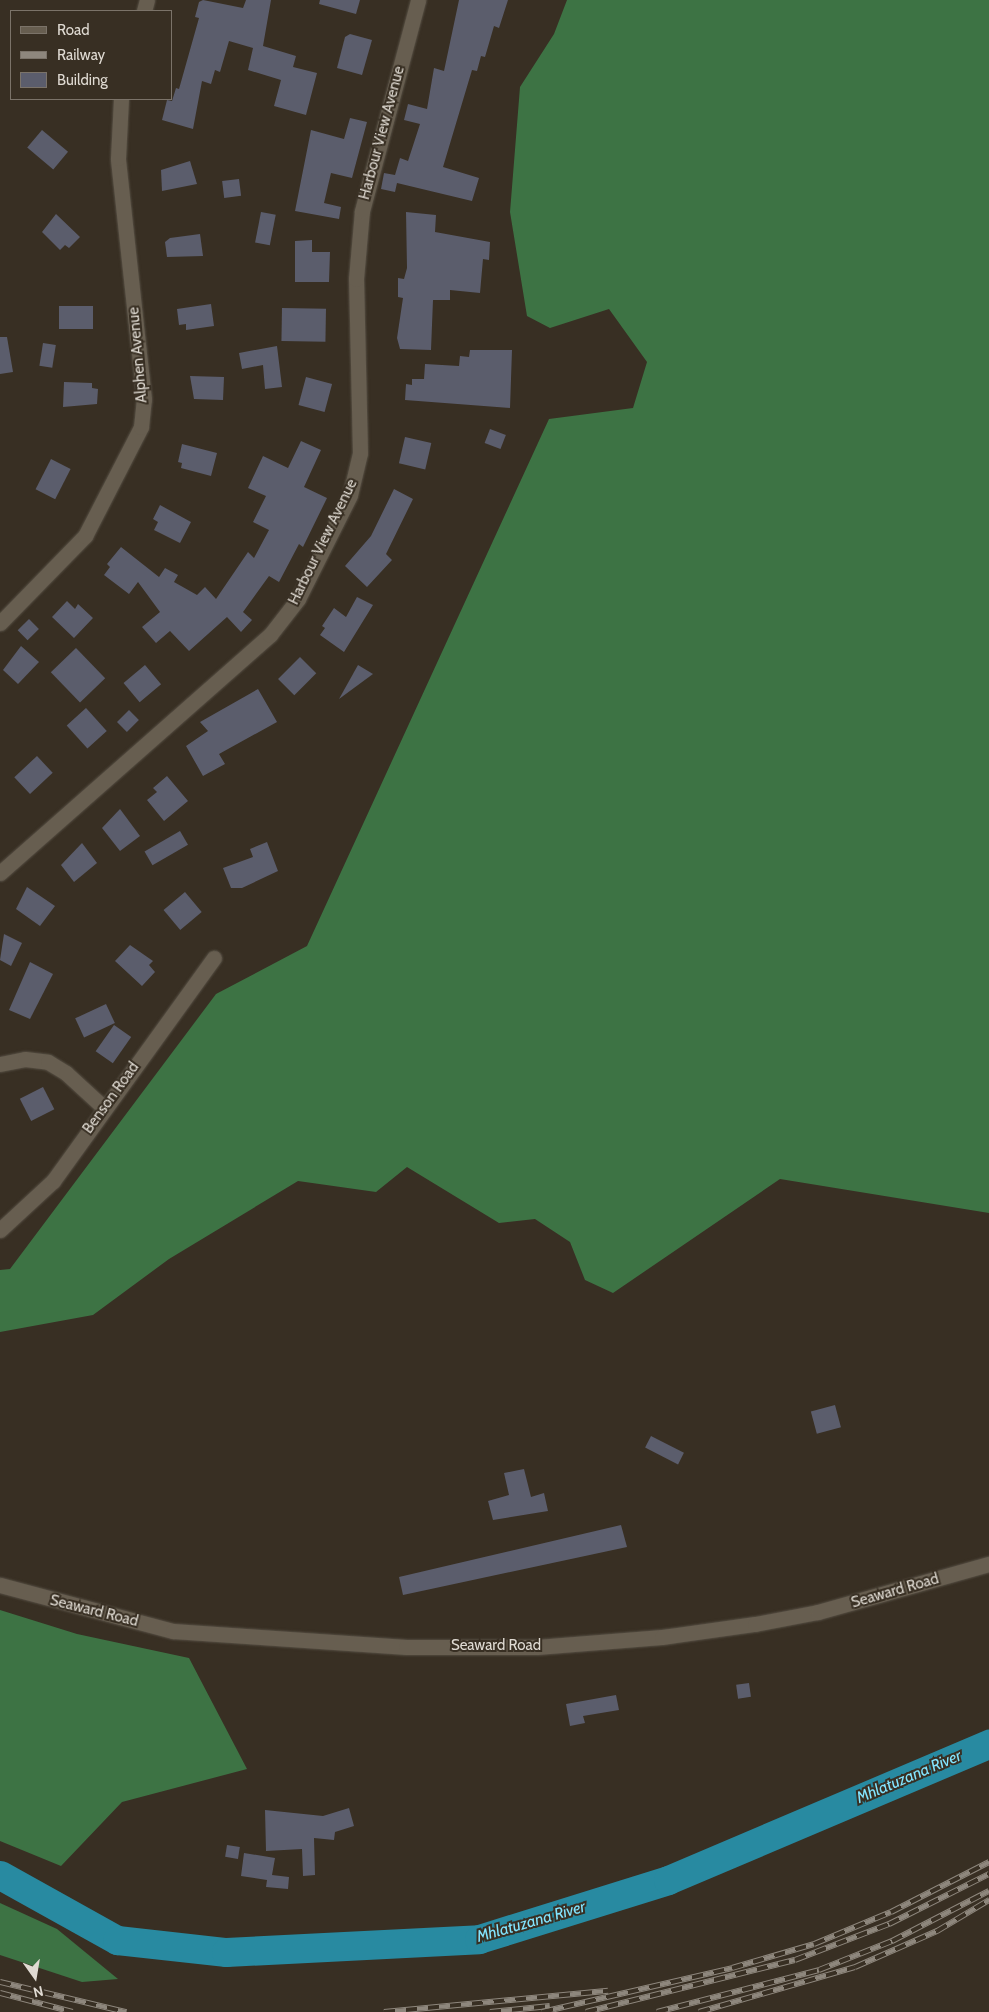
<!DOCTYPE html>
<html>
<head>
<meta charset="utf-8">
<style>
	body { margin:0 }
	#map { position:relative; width:989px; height:2012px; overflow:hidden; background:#382f23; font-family:Cabin,sans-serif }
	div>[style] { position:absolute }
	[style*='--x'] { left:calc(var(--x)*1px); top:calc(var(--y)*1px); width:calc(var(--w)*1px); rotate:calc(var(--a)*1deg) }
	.forest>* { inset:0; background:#3d7344 }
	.river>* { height:29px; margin:-14.5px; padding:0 14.5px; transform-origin:14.5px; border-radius:14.5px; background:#288aa1 }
	.building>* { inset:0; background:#5b5d6c; transform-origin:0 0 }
	.roads { filter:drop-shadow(0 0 1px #554e43) drop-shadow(0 0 1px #554e43) }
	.minor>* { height:15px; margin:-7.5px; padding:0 7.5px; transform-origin:7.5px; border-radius:7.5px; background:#675e50 }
	.tertiary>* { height:15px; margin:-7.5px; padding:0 7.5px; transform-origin:7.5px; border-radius:7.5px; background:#675e50 }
	.rail>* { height:5.5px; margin-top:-2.75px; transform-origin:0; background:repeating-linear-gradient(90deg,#382f23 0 11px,#8e877d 0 22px); box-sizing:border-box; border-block:1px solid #8e877d }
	span { translate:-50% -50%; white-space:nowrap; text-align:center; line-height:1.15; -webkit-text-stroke:4px #382f23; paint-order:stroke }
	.street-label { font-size:15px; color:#dfdad2 }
	.water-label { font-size:16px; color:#83e5ff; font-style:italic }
	.legend { position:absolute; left:10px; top:10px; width:162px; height:90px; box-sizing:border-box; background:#382f23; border:1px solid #7b7369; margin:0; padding:6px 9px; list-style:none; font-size:15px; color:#dfdad2 }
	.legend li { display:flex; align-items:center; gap:10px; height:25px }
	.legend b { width:25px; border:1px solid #7b7369 }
	.north { position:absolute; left:10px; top:1952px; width:50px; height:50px; -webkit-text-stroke:4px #382f23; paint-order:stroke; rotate:167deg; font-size:14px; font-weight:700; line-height:20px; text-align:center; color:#dfdad2 }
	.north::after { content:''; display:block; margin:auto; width:18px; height:22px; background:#dfdad2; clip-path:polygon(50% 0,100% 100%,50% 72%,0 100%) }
</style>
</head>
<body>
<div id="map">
	<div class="forest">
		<div style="clip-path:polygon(567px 0,989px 0,989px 1213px,780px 1179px,613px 1293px,585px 1280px,570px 1242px,535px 1219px,499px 1223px,407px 1167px,376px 1192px,298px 1181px,169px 1259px,93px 1315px,0 1332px,0 1270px,10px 1269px,216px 994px,307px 946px,549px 419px,633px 408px,647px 362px,609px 309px,550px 328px,527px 316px,510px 212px,520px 87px,554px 34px)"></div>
		<div style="clip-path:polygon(0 1610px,77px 1634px,189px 1658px,247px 1769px,122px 1802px,61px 1866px,0 1841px)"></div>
		<div style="clip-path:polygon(0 1903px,57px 1929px,118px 1979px,82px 1982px,0 1955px)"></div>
	</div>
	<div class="river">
		<div style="--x:0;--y:1875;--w:134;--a:29.1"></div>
		<div style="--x:117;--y:1940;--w:110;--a:6.3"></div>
		<div style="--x:226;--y:1952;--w:253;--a:-2.9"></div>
		<div style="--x:479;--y:1939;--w:198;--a:-17.3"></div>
		<div style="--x:668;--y:1880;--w:349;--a:-23"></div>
	</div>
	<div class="building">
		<div style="clip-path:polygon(203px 0,243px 8px,246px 0,271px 0,263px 46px,296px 56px,293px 67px,317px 73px,306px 115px,274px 106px,281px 80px,248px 70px,253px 48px,229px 41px,220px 72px,215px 70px,211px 84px,202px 81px,193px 129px,162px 120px,167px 100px,172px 101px,176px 88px,179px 89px,199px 18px,195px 17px,199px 2px)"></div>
		<div style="clip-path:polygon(320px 0,360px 0,356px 14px,319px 4px)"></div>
		<div style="clip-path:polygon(459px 0,508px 0,499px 28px,494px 26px,485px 57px,481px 56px,477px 71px,472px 70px,443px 167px,479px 178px,472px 201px,397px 183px,395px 192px,381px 189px,384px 173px,395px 175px,400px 158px,408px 161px,420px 124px,404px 120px,408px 104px,427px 109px,434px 68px,444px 71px)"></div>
		<div style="clip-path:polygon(350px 34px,372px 40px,362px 75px,337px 68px,345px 37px)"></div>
		<div style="clip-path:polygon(350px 118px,367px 122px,352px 178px,331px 173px,324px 203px,341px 207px,339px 219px,295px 211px,311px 130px,344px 139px)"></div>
		<div style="left:42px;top:130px;width:34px;height:23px;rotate:40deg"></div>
		<div style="clip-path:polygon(190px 161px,197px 184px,162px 191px,161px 170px)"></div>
		<div style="left:239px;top:179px;width:17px;height:17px;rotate:83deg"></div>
		<div style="left:261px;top:212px;width:15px;height:31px;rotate:11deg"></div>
		<div style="clip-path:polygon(406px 212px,436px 215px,435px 232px,490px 242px,489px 260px,483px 259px,480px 293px,450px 290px,450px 300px,433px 300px,431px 350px,400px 349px,397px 338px,403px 298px,398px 297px,398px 278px,404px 279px,407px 268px)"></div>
		<div style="clip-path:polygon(56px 214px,80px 237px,69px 248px,65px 245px,60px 250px,42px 232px)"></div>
		<div style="clip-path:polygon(200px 234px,203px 256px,167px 257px,165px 242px,170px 238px)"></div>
		<div style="clip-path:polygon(312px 240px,312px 252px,330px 252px,329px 282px,295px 282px,295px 241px)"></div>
		<div style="clip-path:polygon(211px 304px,214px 326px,186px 330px,186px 324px,179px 325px,177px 309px)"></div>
		<div style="left:59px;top:306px;width:34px;height:23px"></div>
		<div style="left:282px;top:308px;width:44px;height:33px;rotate:1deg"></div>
		<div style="clip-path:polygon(0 337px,7px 337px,13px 372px,0 374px)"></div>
		<div style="left:43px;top:343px;width:13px;height:23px;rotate:9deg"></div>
		<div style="clip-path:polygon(277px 346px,282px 387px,265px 389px,263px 365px,242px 369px,239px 353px)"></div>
		<div style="clip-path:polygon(470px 350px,512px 350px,510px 408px,405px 400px,406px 384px,412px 385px,412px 379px,424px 379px,425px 364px,459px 366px,460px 356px,469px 357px)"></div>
		<div style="clip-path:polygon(190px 376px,224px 377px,223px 400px,194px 399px)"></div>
		<div style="left:306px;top:377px;width:27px;height:29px;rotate:15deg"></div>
		<div style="clip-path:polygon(64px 382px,92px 383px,92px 388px,98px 389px,97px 404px,63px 407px)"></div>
		<div style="left:490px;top:429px;width:17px;height:15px;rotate:21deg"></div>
		<div style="left:405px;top:437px;width:27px;height:27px;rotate:13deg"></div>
		<div style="clip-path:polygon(301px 441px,321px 450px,304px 487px,327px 498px,303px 547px,299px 544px,279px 582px,269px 576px,243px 612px,252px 620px,241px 632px,227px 617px,189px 651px,170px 631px,156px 643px,142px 627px,160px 612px,138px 582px,129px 594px,104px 575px,110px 567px,107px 564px,121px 547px,159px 577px,165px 568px,178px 575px,174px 582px,197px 595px,205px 587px,216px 599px,248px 552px,254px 558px,269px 530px,253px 522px,266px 496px,248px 488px,263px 456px,288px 468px)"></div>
		<div style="clip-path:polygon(182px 444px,217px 453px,211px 476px,181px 468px,182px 463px,178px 462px)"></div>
		<div style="left:51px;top:459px;width:22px;height:34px;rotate:27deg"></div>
		<div style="clip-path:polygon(394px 489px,413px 499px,386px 554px,392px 560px,367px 587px,345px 566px,371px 536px)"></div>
		<div style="clip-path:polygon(160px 505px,191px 522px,180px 543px,154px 530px,158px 522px,153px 519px)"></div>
		<div style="clip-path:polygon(357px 597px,373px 605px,344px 652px,320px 635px,325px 628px,322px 626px,334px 608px,346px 617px)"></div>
		<div style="clip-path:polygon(67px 601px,75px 609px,78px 604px,93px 618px,74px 638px,52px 617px)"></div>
		<div style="left:29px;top:619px;width:14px;height:16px;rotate:45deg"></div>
		<div style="clip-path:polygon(21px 646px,39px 662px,18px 684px,3px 670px)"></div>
		<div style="left:76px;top:648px;width:42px;height:35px;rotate:46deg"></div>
		<div style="left:300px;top:657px;width:23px;height:31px;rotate:45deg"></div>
		<div style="left:145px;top:665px;width:25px;height:28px;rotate:50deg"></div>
		<div style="clip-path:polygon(358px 665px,373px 674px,339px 699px)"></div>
		<div style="clip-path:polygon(258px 689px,277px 722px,219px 754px,225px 764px,203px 776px,186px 746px,208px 731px,200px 722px)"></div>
		<div style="left:86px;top:708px;width:31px;height:26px;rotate:48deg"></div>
		<div style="left:129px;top:710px;width:14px;height:17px;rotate:45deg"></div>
		<div style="left:37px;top:756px;width:23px;height:31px;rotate:47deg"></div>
		<div style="clip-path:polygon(167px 776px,188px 801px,164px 821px,147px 800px,157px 792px,153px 788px)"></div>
		<div style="clip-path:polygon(120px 809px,140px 836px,120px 851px,102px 828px)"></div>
		<div style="left:180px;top:831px;width:16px;height:41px;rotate:60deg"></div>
		<div style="clip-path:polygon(267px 842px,278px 871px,242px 888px,231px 888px,223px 868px,253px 857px,250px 849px)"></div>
		<div style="clip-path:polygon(82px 843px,97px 863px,74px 882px,61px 865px)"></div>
		<div style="clip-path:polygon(27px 887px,55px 906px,40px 926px,16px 909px)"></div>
		<div style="left:185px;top:892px;width:26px;height:28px;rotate:50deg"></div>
		<div style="clip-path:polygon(4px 934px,22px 943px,11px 966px,0 960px)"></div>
		<div style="clip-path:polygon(130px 945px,153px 961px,149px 965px,155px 972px,142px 986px,115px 961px)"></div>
		<div style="clip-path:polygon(30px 962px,53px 974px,30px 1019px,9px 1010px)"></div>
		<div style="left:106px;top:1004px;width:21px;height:34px;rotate:65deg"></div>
		<div style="left:114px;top:1025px;width:21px;height:32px;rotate:35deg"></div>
		<div style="left:43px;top:1087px;width:25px;height:26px;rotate:63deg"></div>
		<div style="left:835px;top:1405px;width:23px;height:25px;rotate:75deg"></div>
		<div style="left:651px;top:1436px;width:37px;height:13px;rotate:27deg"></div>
		<div style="clip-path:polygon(524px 1469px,531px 1497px,544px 1493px,548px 1511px,493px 1520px,488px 1501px,509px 1495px,504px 1473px)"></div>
		<div style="clip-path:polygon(621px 1525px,627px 1547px,403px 1595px,399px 1577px)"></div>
		<div style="left:749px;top:1683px;width:14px;height:13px;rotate:82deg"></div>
		<div style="clip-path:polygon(616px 1695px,619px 1710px,583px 1716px,585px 1723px,570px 1726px,566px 1704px)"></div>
		<div style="clip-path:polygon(349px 1808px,354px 1826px,335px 1832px,334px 1840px,314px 1838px,315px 1875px,303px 1876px,302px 1849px,266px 1851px,265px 1810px,323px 1816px)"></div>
		<div style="left:227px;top:1845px;width:13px;height:12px;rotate:9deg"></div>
		<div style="clip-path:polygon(244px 1853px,275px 1858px,272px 1875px,289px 1877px,288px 1889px,266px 1887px,267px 1880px,241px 1876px)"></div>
	</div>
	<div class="roads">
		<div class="minor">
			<div style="--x:144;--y:11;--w:11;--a:-75"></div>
			<div style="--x:0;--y:623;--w:122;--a:-45.7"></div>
			<div style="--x:85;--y:536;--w:123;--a:-62.8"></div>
			<div style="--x:141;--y:427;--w:28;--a:-84"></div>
			<div style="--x:144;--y:399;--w:242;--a:-96.2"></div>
			<div style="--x:118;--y:158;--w:59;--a:-87.1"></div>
			<div style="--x:0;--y:873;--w:360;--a:-41.4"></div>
			<div style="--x:270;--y:635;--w:46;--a:-52.1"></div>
			<div style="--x:298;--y:599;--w:116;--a:-63.4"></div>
			<div style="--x:350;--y:495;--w:43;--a:-76.6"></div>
			<div style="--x:360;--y:453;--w:174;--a:-91.3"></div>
			<div style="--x:356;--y:279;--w:68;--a:-85"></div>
			<div style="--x:362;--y:211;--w:218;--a:-75.1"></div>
			<div style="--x:0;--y:1064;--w:25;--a:-11"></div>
			<div style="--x:25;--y:1059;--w:23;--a:7"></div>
			<div style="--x:48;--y:1062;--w:21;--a:31"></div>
			<div style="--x:66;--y:1073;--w:50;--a:42.6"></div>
			<div style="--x:0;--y:1230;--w:72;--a:-42.8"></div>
			<div style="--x:53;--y:1181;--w:275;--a:-54.2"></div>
		</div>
		<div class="tertiary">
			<div style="--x:0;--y:1585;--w:179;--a:14.9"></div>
			<div style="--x:173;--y:1631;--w:234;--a:3.9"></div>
			<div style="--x:406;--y:1647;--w:131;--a:0"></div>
			<div style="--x:537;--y:1647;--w:125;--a:-4.6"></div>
			<div style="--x:662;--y:1637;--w:94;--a:-8"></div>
			<div style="--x:755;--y:1624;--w:64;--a:-10.8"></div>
			<div style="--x:818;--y:1612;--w:178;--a:-15.7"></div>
		</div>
	</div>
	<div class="rail">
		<div style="--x:0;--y:1982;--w:130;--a:13.4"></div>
		<div style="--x:0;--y:1993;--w:75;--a:14.6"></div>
		<div style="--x:384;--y:2012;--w:225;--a:-5.4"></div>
		<div style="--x:490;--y:2012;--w:60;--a:-5.7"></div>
		<div style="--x:542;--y:2012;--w:195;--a:-13"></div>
		<div style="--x:732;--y:1968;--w:85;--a:-16.3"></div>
		<div style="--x:814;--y:1944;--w:83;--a:-22.6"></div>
		<div style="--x:891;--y:1912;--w:110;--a:-27"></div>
		<div style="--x:586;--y:2012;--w:215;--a:-14"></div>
		<div style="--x:795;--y:1960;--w:101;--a:-21"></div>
		<div style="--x:889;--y:1924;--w:112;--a:-26.6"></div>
		<div style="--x:657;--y:2012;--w:167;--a:-14.5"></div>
		<div style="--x:819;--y:1970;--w:79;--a:-21.7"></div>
		<div style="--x:892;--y:1941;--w:109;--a:-27.3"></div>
		<div style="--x:699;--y:2012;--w:162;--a:-16.1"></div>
		<div style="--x:855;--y:1967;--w:90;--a:-23.7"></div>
		<div style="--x:937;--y:1931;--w:61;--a:-30.8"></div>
	</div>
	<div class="street-label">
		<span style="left:382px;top:133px;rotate:-75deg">Harbour View Avenue</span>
		<span style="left:138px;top:355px;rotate:-95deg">Alphen Avenue</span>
		<span style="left:323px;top:542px;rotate:-64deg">Harbour View Avenue</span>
		<span style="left:111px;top:1098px;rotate:-54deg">Benson Road</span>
		<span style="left:895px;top:1591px;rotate:-16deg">Seaward Road</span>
		<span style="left:94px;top:1611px;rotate:14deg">Seaward Road</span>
		<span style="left:496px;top:1646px">Seaward Road</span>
	</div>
	<div class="water-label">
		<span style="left:909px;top:1777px;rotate:-23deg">Mhlatuzana River</span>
		<span style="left:531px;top:1922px;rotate:-16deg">Mhlatuzana River</span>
	</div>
	<ul class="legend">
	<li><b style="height:6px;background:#675e50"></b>Road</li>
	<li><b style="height:6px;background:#8e877d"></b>Railway</li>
	<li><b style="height:14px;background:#5b5d6c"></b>Building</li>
	</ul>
	<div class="north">N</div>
</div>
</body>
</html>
